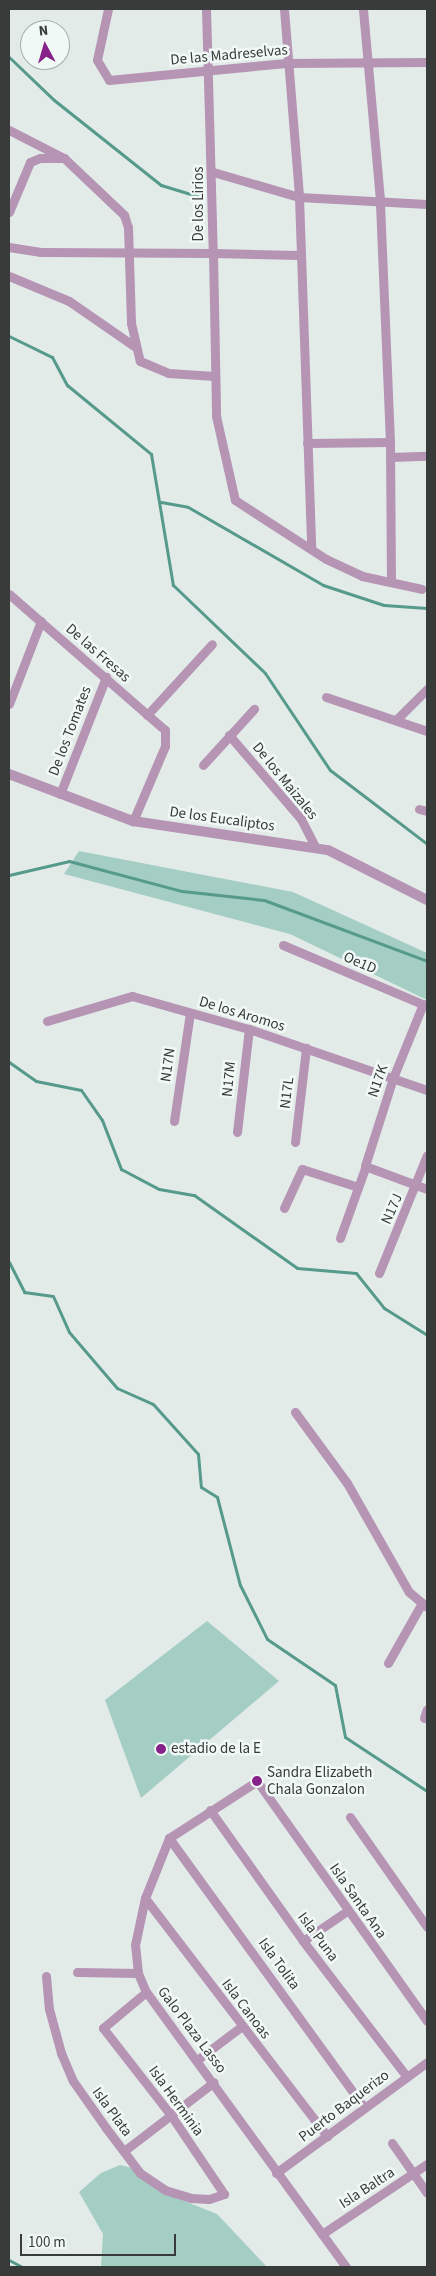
<!DOCTYPE html>
<html>
<head>
<meta charset="utf-8">
<style>
	body { margin:0 }
	#map { position:relative; width:436px; height:2276px; overflow:hidden; background:#e3ebe9; font-family:"Source Sans 3",sans-serif }
	div>[style] { position:absolute }
	[style*='--x'] { left:calc(var(--x)*1px); top:calc(var(--y)*1px); width:calc(var(--w)*1px); rotate:calc(var(--a)*1deg) }
	.green>* { inset:0; background:#a4cdc3 }
	.stream>* { height:3px; margin:-1.5px; padding:0 1.5px; transform-origin:1.5px; border-radius:1.5px; background:#559a8b }
	.minor>* { height:9px; margin:-4.5px; padding:0 4.5px; transform-origin:4.5px; border-radius:4.5px; background:#b594b4 }
	.tertiary>* { height:10px; margin:-5px; padding:0 5px; transform-origin:5px; border-radius:5px; background:#b594b4 }
	.dots>* { width:14px; height:14px; translate:-50% -50%; box-sizing:border-box; border:2px solid #f1f9f7; border-radius:50% }
	span { translate:-50% -50%; white-space:nowrap; text-align:center; line-height:1.15; -webkit-text-stroke:5px #f1f9f7; paint-order:stroke }
	.street-label { font-size:15px; color:#373b3a }
	.poi-label { font-size:15px; color:#373b3a }
	.left { translate:0 -50%; text-align:left }
	.frame { position:absolute; inset:0; border:10px solid #373b3a; pointer-events:none }
	.north { position:absolute; left:20px; top:20px; width:50px; height:50px; box-sizing:border-box; background:#f1f9f7; border:1px solid #a7adab; border-radius:50%; rotate:354deg; font-size:14px; font-weight:700; line-height:20px; text-align:center; color:#373b3a }
	.north::after { content:''; display:block; margin:auto; width:18px; height:22px; background:#87228a; clip-path:polygon(50% 0,100% 100%,50% 72%,0 100%) }
	.scale { position:absolute; left:20px; top:2234px; width:156px; height:22px; box-sizing:border-box; border:2px solid #373b3a; border-top:0; padding-left:6px; font-size:15px; line-height:18px; white-space:nowrap; color:#373b3a; -webkit-text-stroke:4px #f1f9f7; paint-order:stroke }
</style>
</head>
<body>
<div id="map">
	<div class="green">
		<div style="clip-path:polygon(79px 851px,293px 892px,427px 953px,427px 1000px,290px 934px,64px 874px)"></div>
		<div style="clip-path:polygon(207px 1621px,279px 1681px,141px 1798px,105px 1700px)"></div>
		<div style="clip-path:polygon(120px 2165px,132px 2168px,157px 2190px,217px 2214px,267px 2267px,101px 2267px,103px 2234px,79px 2192px,101px 2173px)"></div>
	</div>
	<div class="stream">
		<div style="--x:9;--y:57;--w:62;--a:43.7"></div>
		<div style="--x:54;--y:100;--w:137;--a:38.5"></div>
		<div style="--x:161;--y:185;--w:41;--a:17.1"></div>
		<div style="--x:9;--y:336;--w:48;--a:26"></div>
		<div style="--x:52;--y:357;--w:32;--a:62"></div>
		<div style="--x:67;--y:385;--w:109;--a:39.4"></div>
		<div style="--x:151;--y:454;--w:133;--a:80.5"></div>
		<div style="--x:173;--y:585;--w:127;--a:43.7"></div>
		<div style="--x:265;--y:673;--w:117;--a:56.2"></div>
		<div style="--x:330;--y:770;--w:122;--a:37.3"></div>
		<div style="--x:161;--y:502;--w:27;--a:10"></div>
		<div style="--x:188;--y:507;--w:156;--a:30"></div>
		<div style="--x:323;--y:585;--w:64;--a:18.2"></div>
		<div style="--x:384;--y:605;--w:43;--a:4"></div>
		<div style="--x:9;--y:875;--w:62;--a:-13.1"></div>
		<div style="--x:69;--y:861;--w:117;--a:14.9"></div>
		<div style="--x:182;--y:891;--w:82;--a:6.3"></div>
		<div style="--x:264;--y:900;--w:174;--a:20.5"></div>
		<div style="--x:9;--y:1062;--w:33;--a:35"></div>
		<div style="--x:36;--y:1081;--w:46;--a:11.3"></div>
		<div style="--x:81;--y:1090;--w:37;--a:55"></div>
		<div style="--x:102;--y:1120;--w:53;--a:68.8"></div>
		<div style="--x:121;--y:1169;--w:43;--a:27.8"></div>
		<div style="--x:159;--y:1189;--w:36;--a:10"></div>
		<div style="--x:194;--y:1195;--w:126;--a:35.3"></div>
		<div style="--x:297;--y:1268;--w:59;--a:4.8"></div>
		<div style="--x:356;--y:1273;--w:45;--a:51.3"></div>
		<div style="--x:384;--y:1308;--w:51;--a:32.1"></div>
		<div style="--x:9;--y:1262;--w:34;--a:63"></div>
		<div style="--x:24;--y:1292;--w:29;--a:8"></div>
		<div style="--x:53;--y:1296;--w:39;--a:66"></div>
		<div style="--x:69;--y:1332;--w:74;--a:49.4"></div>
		<div style="--x:117;--y:1388;--w:39;--a:24"></div>
		<div style="--x:153;--y:1404;--w:67;--a:48"></div>
		<div style="--x:198;--y:1454;--w:33;--a:85"></div>
		<div style="--x:201;--y:1487;--w:19;--a:32"></div>
		<div style="--x:217;--y:1497;--w:91;--a:75.4"></div>
		<div style="--x:240;--y:1585;--w:60;--a:63.4"></div>
		<div style="--x:267;--y:1639;--w:82;--a:34.1"></div>
		<div style="--x:335;--y:1685;--w:53;--a:79.1"></div>
		<div style="--x:345;--y:1737;--w:98;--a:33.4"></div>
		<div style="--x:9;--y:2260;--w:15;--a:28"></div>
	</div>
	<div class="minor">
		<div style="--x:108;--y:9;--w:52;--a:102.2"></div>
		<div style="--x:97;--y:60;--w:23;--a:59"></div>
		<div style="--x:109;--y:80;--w:178;--a:-5.5"></div>
		<div style="--x:286;--y:63;--w:141;--a:-0.4"></div>
		<div style="--x:206;--y:9;--w:244;--a:88.4"></div>
		<div style="--x:213;--y:253;--w:85;--a:1.3"></div>
		<div style="--x:284;--y:9;--w:189;--a:85.4"></div>
		<div style="--x:299;--y:197;--w:351;--a:88"></div>
		<div style="--x:9;--y:130;--w:62;--a:27"></div>
		<div style="--x:64;--y:158;--w:83;--a:43.5"></div>
		<div style="--x:124;--y:215;--w:13;--a:72"></div>
		<div style="--x:128;--y:227;--w:96;--a:88.2"></div>
		<div style="--x:131;--y:323;--w:39;--a:77"></div>
		<div style="--x:140;--y:361;--w:30;--a:23"></div>
		<div style="--x:168;--y:373;--w:47;--a:3.7"></div>
		<div style="--x:213;--y:172;--w:90;--a:16.2"></div>
		<div style="--x:299;--y:197;--w:128;--a:3.1"></div>
		<div style="--x:9;--y:212;--w:54;--a:-67.2"></div>
		<div style="--x:30;--y:162;--w:11;--a:-22"></div>
		<div style="--x:40;--y:158;--w:24;--a:0"></div>
		<div style="--x:9;--y:247;--w:32;--a:9"></div>
		<div style="--x:41;--y:252;--w:172;--a:0.3"></div>
		<div style="--x:213;--y:253;--w:163;--a:88.9"></div>
		<div style="--x:216;--y:416;--w:86;--a:77.3"></div>
		<div style="--x:235;--y:500;--w:108;--a:33"></div>
		<div style="--x:326;--y:559;--w:40;--a:25"></div>
		<div style="--x:362;--y:576;--w:61;--a:12.2"></div>
		<div style="--x:9;--y:276;--w:65;--a:22.6"></div>
		<div style="--x:69;--y:301;--w:79;--a:34.7"></div>
		<div style="--x:390;--y:442;--w:138;--a:89.6"></div>
		<div style="--x:307;--y:443;--w:83;--a:-0.7"></div>
		<div style="--x:390;--y:442;--w:242;--a:-92.4"></div>
		<div style="--x:380;--y:200;--w:192;--a:-95.1"></div>
		<div style="--x:390;--y:457;--w:37;--a:-2"></div>
		<div style="--x:9;--y:594;--w:207;--a:41.1"></div>
		<div style="--x:165;--y:730;--w:16;--a:90"></div>
		<div style="--x:165;--y:746;--w:82;--a:113.1"></div>
		<div style="--x:326;--y:697;--w:107;--a:18.6"></div>
		<div style="--x:9;--y:704;--w:89;--a:-68.9"></div>
		<div style="--x:147;--y:715;--w:96;--a:-47.5"></div>
		<div style="--x:396;--y:720;--w:44;--a:-45"></div>
		<div style="--x:229;--y:735;--w:111;--a:49.4"></div>
		<div style="--x:301;--y:819;--w:30;--a:63"></div>
		<div style="--x:203;--y:765;--w:76;--a:-47.7"></div>
		<div style="--x:60;--y:794;--w:126;--a:-68.5"></div>
		<div style="--x:419;--y:809;--w:8;--a:14"></div>
		<div style="--x:283;--y:945;--w:156;--a:23"></div>
		<div style="--x:423;--y:1004;--w:80;--a:112.1"></div>
		<div style="--x:393;--y:1078;--w:92;--a:107.7"></div>
		<div style="--x:365;--y:1166;--w:66;--a:20.4"></div>
		<div style="--x:47;--y:1021;--w:89;--a:-16.4"></div>
		<div style="--x:132;--y:996;--w:122;--a:15.8"></div>
		<div style="--x:249;--y:1029;--w:188;--a:18.9"></div>
		<div style="--x:174;--y:1121;--w:109;--a:-81.6"></div>
		<div style="--x:237;--y:1132;--w:104;--a:-83.4"></div>
		<div style="--x:295;--y:1142;--w:95;--a:-83.3"></div>
		<div style="--x:284;--y:1208;--w:43;--a:-65.2"></div>
		<div style="--x:302;--y:1169;--w:59;--a:17.8"></div>
		<div style="--x:340;--y:1238;--w:74;--a:-70.3"></div>
		<div style="--x:379;--y:1273;--w:127;--a:-67.9"></div>
		<div style="--x:295;--y:1412;--w:88;--a:53.8"></div>
		<div style="--x:347;--y:1483;--w:125;--a:60.4"></div>
		<div style="--x:409;--y:1592;--w:23;--a:40"></div>
		<div style="--x:388;--y:1663;--w:69;--a:-60.5"></div>
		<div style="--x:424;--y:1718;--w:9;--a:-72"></div>
		<div style="--x:210;--y:1810;--w:161;--a:54.6"></div>
		<div style="--x:303;--y:1941;--w:171;--a:52.6"></div>
		<div style="--x:350;--y:1817;--w:134;--a:55"></div>
		<div style="--x:169;--y:1838;--w:332;--a:54.1"></div>
		<div style="--x:145;--y:1898;--w:300;--a:52.6"></div>
		<div style="--x:303;--y:1941;--w:53;--a:-34.3"></div>
		<div style="--x:77;--y:1972;--w:61;--a:0.9"></div>
		<div style="--x:46;--y:1976;--w:33;--a:85"></div>
		<div style="--x:49;--y:2009;--w:46;--a:74.7"></div>
		<div style="--x:61;--y:2053;--w:30;--a:67"></div>
		<div style="--x:73;--y:2081;--w:57;--a:54.9"></div>
		<div style="--x:106;--y:2128;--w:56;--a:52.9"></div>
		<div style="--x:140;--y:2173;--w:30;--a:34"></div>
		<div style="--x:165;--y:2190;--w:27;--a:17"></div>
		<div style="--x:191;--y:2198;--w:18;--a:3"></div>
		<div style="--x:209;--y:2199;--w:16;--a:-18"></div>
		<div style="--x:224;--y:2194;--w:97;--a:-124"></div>
		<div style="--x:170;--y:2114;--w:109;--a:-127.9"></div>
		<div style="--x:103;--y:2028;--w:56;--a:-39.9"></div>
		<div style="--x:197;--y:2060;--w:56;--a:-37.1"></div>
		<div style="--x:392;--y:2143;--w:61;--a:55"></div>
		<div style="--x:124;--y:2151;--w:113;--a:-37.5"></div>
		<div style="--x:276;--y:2173;--w:187;--a:-36.3"></div>
		<div style="--x:322;--y:2234;--w:126;--a:-33.7"></div>
		<div style="--x:346;--y:2267;--w:340;--a:-126"></div>
		<div style="--x:146;--y:1992;--w:21;--a:-113"></div>
		<div style="--x:138;--y:1973;--w:28;--a:-96"></div>
		<div style="--x:135;--y:1945;--w:48;--a:-78"></div>
		<div style="--x:145;--y:1898;--w:65;--a:-68.2"></div>
		<div style="--x:169;--y:1838;--w:105;--a:-32.9"></div>
		<div style="--x:257;--y:1781;--w:294;--a:54.7"></div>
	</div>
	<div class="tertiary">
		<div style="--x:9;--y:774;--w:133;--a:20.8"></div>
		<div style="--x:133;--y:821;--w:197;--a:8.5"></div>
		<div style="--x:328;--y:850;--w:111;--a:26.8"></div>
	</div>
	<div class="dots">
		<div style="left:161px;top:1749px;background:#87228a"></div>
		<div style="left:257px;top:1781px;background:#87228a"></div>
	</div>
	<div class="street-label">
		<span style="left:229px;top:55px;rotate:-5deg">De las Madreselvas</span>
		<span style="left:199px;top:204px;rotate:-90deg">De los Lirios</span>
		<span style="left:98px;top:653px;rotate:41deg">De las Fresas</span>
		<span style="left:70px;top:731px;rotate:-69deg">De los Tomates</span>
		<span style="left:285px;top:781px;rotate:51deg">De los Maizales</span>
		<span style="left:222px;top:819px;rotate:8deg">De los Eucaliptos</span>
		<span style="left:360px;top:963px;rotate:23deg">Oe1D</span>
		<span style="left:242px;top:1014px;rotate:17deg">De los Aromos</span>
		<span style="left:168px;top:1065px;rotate:-82deg">N17N</span>
		<span style="left:229px;top:1079px;rotate:-84deg">N17M</span>
		<span style="left:378px;top:1081px;rotate:-71deg">N17K</span>
		<span style="left:287px;top:1093px;rotate:-83deg">N17L</span>
		<span style="left:392px;top:1209px;rotate:-66deg">N17J</span>
		<span style="left:358px;top:1901px;rotate:55deg">Isla Santa Ana</span>
		<span style="left:318px;top:1937px;rotate:53deg">Isla Puna</span>
		<span style="left:279px;top:1964px;rotate:54deg">Isla Tolita</span>
		<span style="left:246px;top:2009px;rotate:53deg">Isla Canoas</span>
		<span style="left:192px;top:2030px;rotate:53deg">Galo Plaza Lasso</span>
		<span style="left:176px;top:2101px;rotate:54deg">Isla Herminia</span>
		<span style="left:344px;top:2106px;rotate:-37deg">Puerto Baquerizo</span>
		<span style="left:112px;top:2112px;rotate:54deg">Isla Plata</span>
		<span style="left:367px;top:2188px;rotate:-33deg">Isla Baltra</span>
	</div>
	<div class="poi-label">
		<span class="left" style="left:171px;top:1749px">estadio de la E</span>
		<span class="left" style="left:267px;top:1781px">Sandra Elizabeth<br>Chala Gonzalon</span>
	</div>
	<div class="frame"></div>
	<div class="north">N</div>
	<div class="scale">100 m</div>
</div>
</body>
</html>
